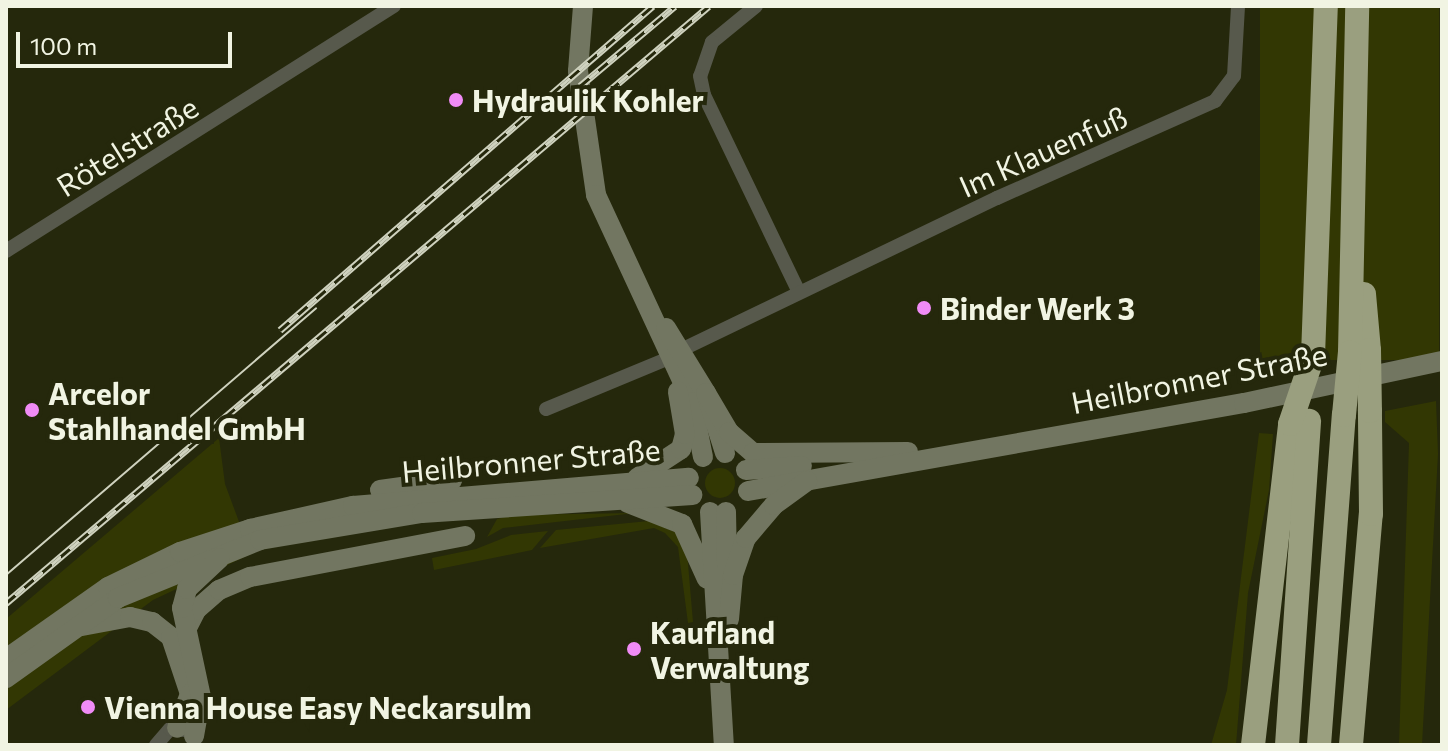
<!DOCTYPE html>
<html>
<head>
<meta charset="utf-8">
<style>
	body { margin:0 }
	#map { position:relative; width:1448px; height:751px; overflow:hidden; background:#25280c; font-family:Commissioner,sans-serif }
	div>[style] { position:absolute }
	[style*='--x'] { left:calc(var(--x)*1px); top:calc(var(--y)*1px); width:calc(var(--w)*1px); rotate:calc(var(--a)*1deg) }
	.green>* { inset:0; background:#323703; transform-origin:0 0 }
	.round { border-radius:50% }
	.minor>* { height:14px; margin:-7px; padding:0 7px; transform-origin:7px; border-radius:7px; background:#57594c }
	.secondary>* { height:20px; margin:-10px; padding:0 10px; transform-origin:10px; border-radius:10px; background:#727661 }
	.motorway>* { height:24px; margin:-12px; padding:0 12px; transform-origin:12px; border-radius:12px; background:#9a9f7f }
	.tram>* { height:2px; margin:-1px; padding:0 1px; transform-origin:1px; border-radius:1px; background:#cfd2bf }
	.rail>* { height:7px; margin-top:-3.5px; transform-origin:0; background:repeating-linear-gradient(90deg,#25280c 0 12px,#cfd2bf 0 24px); box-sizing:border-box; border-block:2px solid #cfd2bf }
	.motorway-bridge>* { height:24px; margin:-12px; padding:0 12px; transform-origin:12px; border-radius:12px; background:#9a9f7f }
	.dots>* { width:22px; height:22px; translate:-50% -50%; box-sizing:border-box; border:4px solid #25280c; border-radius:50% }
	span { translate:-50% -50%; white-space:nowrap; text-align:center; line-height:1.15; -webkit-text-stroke:8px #25280c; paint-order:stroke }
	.poi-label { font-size:30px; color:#f1f4e3; font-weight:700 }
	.left { translate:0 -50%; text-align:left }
	.street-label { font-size:30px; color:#f1f4e3 }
	.frame { position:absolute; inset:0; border:8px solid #f1f4e3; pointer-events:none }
	.scale { position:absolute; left:16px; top:32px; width:216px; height:36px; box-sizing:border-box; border:4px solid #f1f4e3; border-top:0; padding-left:10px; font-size:24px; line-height:28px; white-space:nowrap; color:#f1f4e3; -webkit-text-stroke:6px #25280c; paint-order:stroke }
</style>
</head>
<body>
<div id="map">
	<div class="green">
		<div style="left:1260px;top:6px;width:179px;height:354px"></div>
		<div style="clip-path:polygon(1436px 401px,1438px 454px,1422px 745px,1399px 745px,1409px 443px,1385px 422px,1385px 411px)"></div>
		<div style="clip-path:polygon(1259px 433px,1273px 434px,1269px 490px,1248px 593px,1236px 745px,1211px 745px,1227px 690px)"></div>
		<div style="clip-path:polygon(219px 438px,225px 484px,251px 554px,153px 600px,6px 710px,6px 619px)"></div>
		<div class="round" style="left:705px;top:468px;width:30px;height:30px"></div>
		<div style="clip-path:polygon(635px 513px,503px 528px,487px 537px,497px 519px,512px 515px)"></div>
		<div style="clip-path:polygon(649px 521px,677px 533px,687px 552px,693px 622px,688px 623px,678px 547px,665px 533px,654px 528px,540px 548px,556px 530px)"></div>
		<div style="clip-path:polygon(548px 531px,532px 550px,434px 570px,432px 558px,476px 549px,511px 535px)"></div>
	</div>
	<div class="minor">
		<div style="--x:756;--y:6;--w:57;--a:140.7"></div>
		<div style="--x:712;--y:42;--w:36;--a:109"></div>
		<div style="--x:700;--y:76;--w:19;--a:78"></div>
		<div style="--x:704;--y:95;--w:219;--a:64.3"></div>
		<div style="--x:6;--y:251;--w:459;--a:-32.3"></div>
		<div style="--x:681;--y:350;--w:351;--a:-25.7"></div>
		<div style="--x:997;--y:198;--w:239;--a:-24"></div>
		<div style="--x:1215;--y:101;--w:31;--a:-53"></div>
		<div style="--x:1234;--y:76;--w:70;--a:-86.7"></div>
		<div style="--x:546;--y:409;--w:133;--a:-22.5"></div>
		<div style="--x:156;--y:745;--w:21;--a:-49"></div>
		<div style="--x:170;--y:729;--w:16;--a:4"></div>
	</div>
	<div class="secondary">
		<div style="--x:583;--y:6;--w:65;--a:94.4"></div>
		<div style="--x:578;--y:71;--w:125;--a:81.7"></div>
		<div style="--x:596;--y:195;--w:228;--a:65.1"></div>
		<div style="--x:692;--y:402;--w:56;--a:78.7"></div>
		<div style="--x:666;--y:328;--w:76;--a:58.4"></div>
		<div style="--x:706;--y:393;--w:63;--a:72.4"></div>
		<div style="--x:706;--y:393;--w:45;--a:59.5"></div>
		<div style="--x:729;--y:432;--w:32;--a:41"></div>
		<div style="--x:753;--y:453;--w:155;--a:-0.4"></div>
		<div style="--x:746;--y:470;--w:56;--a:-4.1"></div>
		<div style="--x:637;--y:478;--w:53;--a:-33.4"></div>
		<div style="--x:681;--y:449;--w:16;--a:-75"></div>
		<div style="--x:685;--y:434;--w:43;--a:-99.5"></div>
		<div style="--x:380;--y:490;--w:73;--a:-7.9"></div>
		<div style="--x:748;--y:491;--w:504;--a:-10.06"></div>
		<div style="--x:1244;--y:403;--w:202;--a:-12"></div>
		<div style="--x:628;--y:503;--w:58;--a:21.3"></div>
		<div style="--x:682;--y:524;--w:60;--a:65.6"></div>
		<div style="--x:710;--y:512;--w:233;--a:86.6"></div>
		<div style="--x:726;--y:512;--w:52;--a:88.9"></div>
		<div style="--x:729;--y:619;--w:44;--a:-84.8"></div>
		<div style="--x:733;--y:575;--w:39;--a:-71"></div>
		<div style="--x:746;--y:538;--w:43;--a:-49.7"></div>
		<div style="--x:774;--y:505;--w:41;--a:-36"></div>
		<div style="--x:82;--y:626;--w:49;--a:-10.6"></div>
		<div style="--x:130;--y:617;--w:23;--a:13"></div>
		<div style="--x:152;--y:622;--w:24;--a:38"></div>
		<div style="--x:171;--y:637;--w:60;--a:71.6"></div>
		<div style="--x:190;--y:694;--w:36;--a:111"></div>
		<div style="--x:187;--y:628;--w:20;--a:-63"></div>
		<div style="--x:196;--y:610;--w:30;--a:-41"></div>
		<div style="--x:219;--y:590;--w:34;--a:-23"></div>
		<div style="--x:250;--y:577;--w:219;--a:-10.8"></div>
		<div style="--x:6;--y:659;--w:125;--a:-35.2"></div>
		<div style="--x:108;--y:587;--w:80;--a:-25.9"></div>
		<div style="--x:180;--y:552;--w:74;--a:-18.2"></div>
		<div style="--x:250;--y:529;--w:106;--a:-12.6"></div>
		<div style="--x:353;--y:506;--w:337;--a:-4.8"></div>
		<div style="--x:6;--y:678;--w:138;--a:-35.5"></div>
		<div style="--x:118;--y:598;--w:153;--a:-22.2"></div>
		<div style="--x:260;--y:540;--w:164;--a:-9.5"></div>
		<div style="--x:422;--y:513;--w:271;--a:-3.8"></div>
		<div style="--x:194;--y:736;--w:40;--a:-80"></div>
		<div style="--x:201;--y:697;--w:91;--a:-102.1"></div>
		<div style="--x:182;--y:608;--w:20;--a:-75"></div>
		<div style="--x:187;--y:589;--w:45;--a:-43.2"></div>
	</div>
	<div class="motorway">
		<div style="--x:1364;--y:294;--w:56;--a:84.9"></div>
		<div style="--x:1350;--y:352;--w:346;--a:-88.8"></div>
		<div style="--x:1313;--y:356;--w:350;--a:-87.9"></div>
		<div style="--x:1253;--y:745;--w:323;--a:-83.4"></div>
		<div style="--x:1287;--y:745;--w:325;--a:-86.1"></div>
		<div style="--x:1319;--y:745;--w:331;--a:-85.7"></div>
		<div style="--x:1351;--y:745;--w:232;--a:-85.1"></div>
		<div style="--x:1371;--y:514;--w:103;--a:-90.6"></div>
	</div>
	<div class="tram">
		<div style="--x:6;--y:575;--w:409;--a:-40.7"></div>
	</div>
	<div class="rail">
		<div style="--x:580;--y:86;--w:124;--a:-40.1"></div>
		<div style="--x:280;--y:330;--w:494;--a:-41"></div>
		<div style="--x:6;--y:603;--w:922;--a:-40.34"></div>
	</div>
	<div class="motorway-bridge">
		<div style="--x:1369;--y:350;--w:61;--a:89.1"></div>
		<div style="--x:1344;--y:415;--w:63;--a:-84.6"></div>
		<div style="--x:1290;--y:424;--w:72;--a:-71.3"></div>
	</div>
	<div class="dots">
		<div style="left:456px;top:100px;background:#f08bf6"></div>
		<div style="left:924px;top:308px;background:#f08bf6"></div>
		<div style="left:32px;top:410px;background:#f08bf6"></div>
		<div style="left:634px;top:649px;background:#f08bf6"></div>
		<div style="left:88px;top:707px;background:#f08bf6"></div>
	</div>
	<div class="poi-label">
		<span class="left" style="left:472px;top:100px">Hydraulik Kohler</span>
		<span class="left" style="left:940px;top:308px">Binder Werk 3</span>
		<span class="left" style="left:48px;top:410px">Arcelor<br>Stahlhandel GmbH</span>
		<span class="left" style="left:650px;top:649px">Kaufland<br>Verwaltung</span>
		<span class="left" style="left:104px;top:707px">Vienna House Easy Neckarsulm</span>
	</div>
	<div class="street-label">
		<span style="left:127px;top:146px;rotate:-32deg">Rötelstraße</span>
		<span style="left:1043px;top:151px;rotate:-24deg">Im Klauenfuß</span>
		<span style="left:1199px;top:378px;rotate:-11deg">Heilbronner Straße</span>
		<span style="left:531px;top:460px;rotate:-5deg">Heilbronner Straße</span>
	</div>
	<div class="frame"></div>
	<div class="scale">100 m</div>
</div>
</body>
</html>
